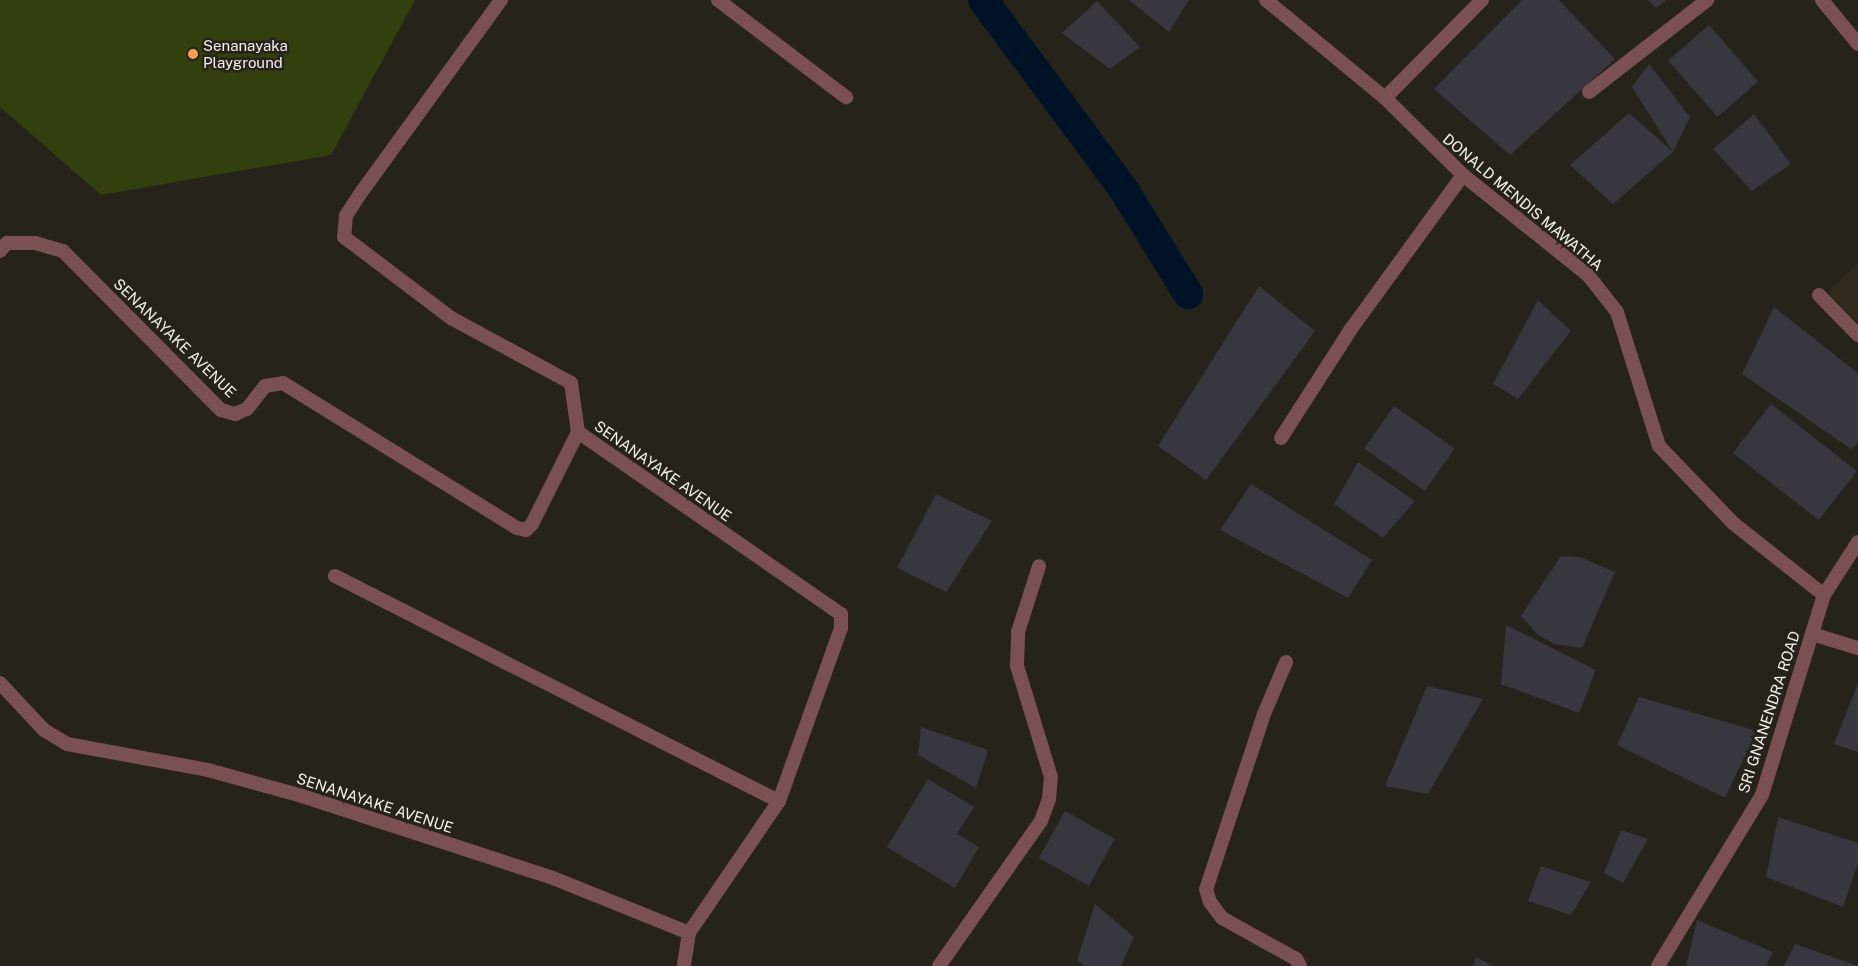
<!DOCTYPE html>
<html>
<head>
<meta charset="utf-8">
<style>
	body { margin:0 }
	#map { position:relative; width:1858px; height:966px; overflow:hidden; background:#26231b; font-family:"Public Sans",sans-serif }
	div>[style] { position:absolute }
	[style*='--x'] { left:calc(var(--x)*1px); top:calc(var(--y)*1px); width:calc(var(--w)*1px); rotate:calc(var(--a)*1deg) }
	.built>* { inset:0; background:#312a1d }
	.green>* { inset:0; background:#31400c }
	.canal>* { height:30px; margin:-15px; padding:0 15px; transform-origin:15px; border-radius:15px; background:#001226 }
	.building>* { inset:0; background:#38373f; transform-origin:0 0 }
	.minor>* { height:14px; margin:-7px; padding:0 7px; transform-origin:7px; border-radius:7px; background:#7a5053 }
	.tertiary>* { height:14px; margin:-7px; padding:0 7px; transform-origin:7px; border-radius:7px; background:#7a5053 }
	.dots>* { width:14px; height:14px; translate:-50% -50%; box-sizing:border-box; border:2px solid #26231b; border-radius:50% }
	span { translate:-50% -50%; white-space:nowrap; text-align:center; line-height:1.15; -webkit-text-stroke:5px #26231b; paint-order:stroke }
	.poi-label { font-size:15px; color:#f3f0eb }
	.left { translate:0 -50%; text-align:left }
	.street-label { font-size:15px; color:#f3f0eb }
</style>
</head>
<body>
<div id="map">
	<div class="built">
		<div style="clip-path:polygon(1858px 263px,1858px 323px,1828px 292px)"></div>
	</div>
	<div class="green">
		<div style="clip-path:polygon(0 0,415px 0,331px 155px,101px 195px,0 107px)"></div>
	</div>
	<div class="canal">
		<div style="--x:983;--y:0;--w:233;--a:53.4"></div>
		<div style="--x:1122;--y:187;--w:126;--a:58.3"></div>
	</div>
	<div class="building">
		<div style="clip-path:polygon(1129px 0,1189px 0,1169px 32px)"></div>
		<div style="clip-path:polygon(1522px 0,1559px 0,1615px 59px,1510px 155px,1434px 89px)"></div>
		<div style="clip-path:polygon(1648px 0,1666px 0,1656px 8px)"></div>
		<div style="clip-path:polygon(1097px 1px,1140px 47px,1110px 69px,1062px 33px)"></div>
		<div style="left:1709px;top:25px;width:75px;height:54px;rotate:49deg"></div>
		<div style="clip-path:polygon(1649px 64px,1690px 117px,1673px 152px,1613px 204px,1570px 165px,1629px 113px,1673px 152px,1632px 87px)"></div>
		<div style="clip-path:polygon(1754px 114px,1791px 164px,1752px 191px,1713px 149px)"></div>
		<div style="clip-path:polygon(1259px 286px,1315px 331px,1206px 480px,1158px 446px)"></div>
		<div style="clip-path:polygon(1538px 300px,1571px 331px,1518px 399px,1493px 384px)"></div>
		<div style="clip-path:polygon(1774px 307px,1858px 373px,1858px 443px,1851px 449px,1742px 374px)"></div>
		<div style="left:1771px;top:404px;width:109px;height:62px;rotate:38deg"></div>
		<div style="left:1394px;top:406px;width:74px;height:52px;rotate:35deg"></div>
		<div style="clip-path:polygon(1358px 462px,1415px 501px,1383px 538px,1334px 504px)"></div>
		<div style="clip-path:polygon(1251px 484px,1372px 560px,1348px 598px,1220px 530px)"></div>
		<div style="clip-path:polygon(936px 494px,992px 521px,946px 592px,897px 568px)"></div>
		<div style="clip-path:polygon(1561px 556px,1580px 557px,1615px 572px,1582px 648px,1554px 644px,1538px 635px,1521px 616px)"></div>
		<div style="clip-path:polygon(1506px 625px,1596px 670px,1579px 713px,1501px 684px)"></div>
		<div style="clip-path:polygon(1858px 683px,1858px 752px,1834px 744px)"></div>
		<div style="clip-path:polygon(1427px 686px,1483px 699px,1428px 794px,1385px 786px)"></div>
		<div style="clip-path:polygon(1639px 697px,1757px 731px,1725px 798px,1617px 745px)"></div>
		<div style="clip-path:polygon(921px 727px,988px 750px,976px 788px,918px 755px)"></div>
		<div style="clip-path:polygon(928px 779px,974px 807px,957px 834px,979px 847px,955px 888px,887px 847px)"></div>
		<div style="left:1065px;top:811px;width:57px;height:54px;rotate:29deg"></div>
		<div style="clip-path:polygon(1778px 817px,1858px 843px,1858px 864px,1843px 907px,1766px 877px)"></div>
		<div style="clip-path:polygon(1621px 830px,1648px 839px,1623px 883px,1604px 873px)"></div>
		<div style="clip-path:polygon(1541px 866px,1591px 882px,1571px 915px,1528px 901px)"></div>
		<div style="clip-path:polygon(1095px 904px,1134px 937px,1121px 966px,1085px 966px,1077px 960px)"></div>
		<div style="clip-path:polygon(1697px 920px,1773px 952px,1766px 966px,1686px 966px)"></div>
		<div style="clip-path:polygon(1795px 944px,1858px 966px,1784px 966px)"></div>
		<div style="clip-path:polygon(1476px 957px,1493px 966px,1473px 966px)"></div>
	</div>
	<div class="minor">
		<div style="--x:501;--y:0;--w:236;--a:126"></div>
		<div style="--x:362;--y:191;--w:30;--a:123"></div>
		<div style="--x:346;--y:216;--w:21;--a:95"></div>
		<div style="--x:344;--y:237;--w:134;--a:37.1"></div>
		<div style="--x:451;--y:318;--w:136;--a:28.4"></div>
		<div style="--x:571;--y:383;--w:49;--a:81.9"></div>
		<div style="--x:718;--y:0;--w:161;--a:37.2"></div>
		<div style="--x:1266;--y:0;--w:154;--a:39.5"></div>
		<div style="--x:1385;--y:98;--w:110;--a:44.6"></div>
		<div style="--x:1463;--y:175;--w:160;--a:38.7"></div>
		<div style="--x:1588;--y:275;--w:47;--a:51.9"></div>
		<div style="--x:1617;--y:312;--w:140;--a:72.6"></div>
		<div style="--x:1659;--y:446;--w:107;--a:46.1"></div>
		<div style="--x:1733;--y:523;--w:116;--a:38.4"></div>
		<div style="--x:1822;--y:0;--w:57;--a:50.7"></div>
		<div style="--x:1589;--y:92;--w:150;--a:-37.9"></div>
		<div style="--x:1385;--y:98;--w:138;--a:-45.3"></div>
		<div style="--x:0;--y:251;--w:11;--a:-49"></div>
		<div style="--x:7;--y:243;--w:28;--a:0"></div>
		<div style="--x:35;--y:243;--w:29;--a:16"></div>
		<div style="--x:63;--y:251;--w:224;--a:45.2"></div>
		<div style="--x:221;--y:410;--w:15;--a:16"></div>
		<div style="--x:235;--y:414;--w:13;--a:-23"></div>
		<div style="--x:247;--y:409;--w:29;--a:-52"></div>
		<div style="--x:265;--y:386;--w:18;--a:-9"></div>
		<div style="--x:283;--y:383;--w:275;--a:31.8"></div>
		<div style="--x:517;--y:528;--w:9;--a:13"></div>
		<div style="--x:526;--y:530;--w:8;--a:-45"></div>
		<div style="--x:532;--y:524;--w:103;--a:-63.4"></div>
		<div style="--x:578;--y:432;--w:320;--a:34.7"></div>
		<div style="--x:841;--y:614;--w:14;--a:90"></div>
		<div style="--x:841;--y:628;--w:184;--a:109.7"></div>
		<div style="--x:779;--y:801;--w:160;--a:124.3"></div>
		<div style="--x:1819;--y:295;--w:56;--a:45.7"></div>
		<div style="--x:1281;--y:438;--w:130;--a:-57.3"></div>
		<div style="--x:1351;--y:329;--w:190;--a:-54"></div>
		<div style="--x:335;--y:576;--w:498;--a:26.9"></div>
		<div style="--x:1812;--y:634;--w:48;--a:16.9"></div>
		<div style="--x:1286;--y:662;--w:56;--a:112.9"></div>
		<div style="--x:1264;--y:714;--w:184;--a:108.3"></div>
		<div style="--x:1206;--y:889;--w:14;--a:73"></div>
		<div style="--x:1210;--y:902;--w:20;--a:53"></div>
		<div style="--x:1222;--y:918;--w:85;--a:29"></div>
		<div style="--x:1296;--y:959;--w:8;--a:60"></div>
		<div style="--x:0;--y:683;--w:64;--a:46.9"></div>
		<div style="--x:44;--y:730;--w:27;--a:31"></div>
		<div style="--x:67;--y:744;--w:143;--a:10.4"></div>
		<div style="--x:208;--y:770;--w:94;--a:15.4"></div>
		<div style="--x:299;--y:795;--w:267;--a:18.1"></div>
		<div style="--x:553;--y:878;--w:147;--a:22"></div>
		<div style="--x:689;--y:933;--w:33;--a:99"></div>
		<div style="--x:939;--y:966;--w:177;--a:-54.9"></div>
		<div style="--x:1041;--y:821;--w:23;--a:-70"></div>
		<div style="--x:1049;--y:799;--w:22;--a:-85"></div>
		<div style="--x:1051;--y:777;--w:116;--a:-107"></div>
		<div style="--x:1017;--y:666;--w:34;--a:-88"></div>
		<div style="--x:1018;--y:632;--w:69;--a:-72.3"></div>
	</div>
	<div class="tertiary">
		<div style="--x:1658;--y:966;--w:200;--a:-58.7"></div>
		<div style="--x:1762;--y:795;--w:209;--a:-72.8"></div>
		<div style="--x:1824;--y:595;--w:63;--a:-57.3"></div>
	</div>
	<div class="dots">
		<div style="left:193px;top:54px;background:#fc9e52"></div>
	</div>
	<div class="poi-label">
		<span class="left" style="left:203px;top:54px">Senanayaka<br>Playground</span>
	</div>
	<div class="street-label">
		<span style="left:1523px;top:202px;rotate:40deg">DONALD MENDIS MAWATHA</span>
		<span style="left:175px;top:338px;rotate:44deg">SENANAYAKE AVENUE</span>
		<span style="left:663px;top:471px;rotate:35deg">SENANAYAKE AVENUE</span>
		<span style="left:1769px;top:712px;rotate:-72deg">SRI GNANENDRA ROAD</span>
		<span style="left:375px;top:803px;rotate:18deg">SENANAYAKE AVENUE</span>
	</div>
</div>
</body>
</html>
